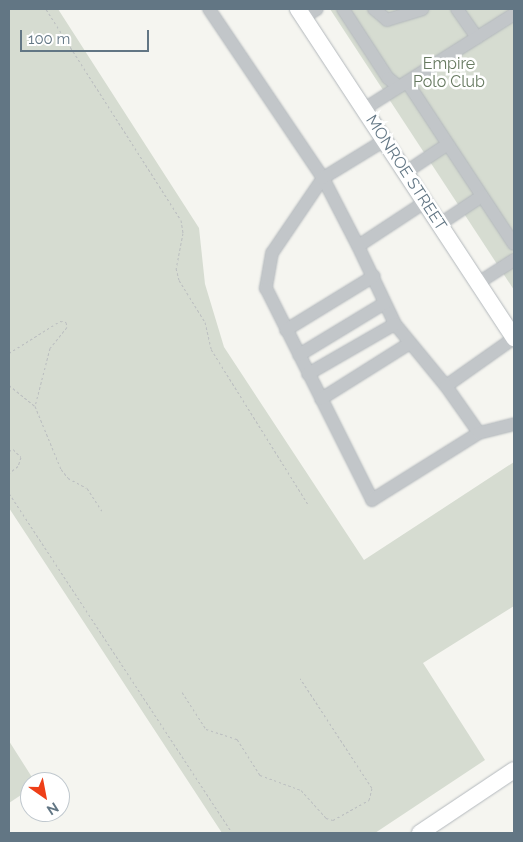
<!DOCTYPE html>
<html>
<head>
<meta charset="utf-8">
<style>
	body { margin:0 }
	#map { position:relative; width:523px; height:842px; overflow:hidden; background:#f5f5f0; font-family:Raleway,sans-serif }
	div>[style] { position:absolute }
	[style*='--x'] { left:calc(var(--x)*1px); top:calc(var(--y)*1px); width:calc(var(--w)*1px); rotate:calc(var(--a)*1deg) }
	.green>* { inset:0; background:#d6dcd1 }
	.path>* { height:1px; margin-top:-0.5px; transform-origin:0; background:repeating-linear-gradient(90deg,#bbbec0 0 2.5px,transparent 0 5px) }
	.roads { filter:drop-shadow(0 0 1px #b3b8bc) drop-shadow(0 0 1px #b3b8bc) }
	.minor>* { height:12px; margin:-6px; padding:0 6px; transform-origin:6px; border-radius:6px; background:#c2c6c9 }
	.major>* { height:16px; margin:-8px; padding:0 8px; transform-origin:8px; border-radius:8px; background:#fff }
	span { translate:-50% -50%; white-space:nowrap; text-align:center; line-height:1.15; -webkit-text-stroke:5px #fff; paint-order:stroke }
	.park-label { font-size:16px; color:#677a61 }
	.street-label { font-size:16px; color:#627684 }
	.frame { position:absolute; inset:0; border:10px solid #627684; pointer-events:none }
	.north { position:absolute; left:20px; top:772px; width:50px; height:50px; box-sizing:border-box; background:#fff; border:1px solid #c0c8ce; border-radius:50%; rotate:147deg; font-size:14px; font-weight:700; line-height:20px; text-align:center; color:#627684 }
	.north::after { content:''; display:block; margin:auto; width:18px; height:22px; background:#ee3f18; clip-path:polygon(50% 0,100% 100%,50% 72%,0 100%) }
	.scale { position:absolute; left:20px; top:30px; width:129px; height:22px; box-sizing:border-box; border:2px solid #627684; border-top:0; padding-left:6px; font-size:15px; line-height:18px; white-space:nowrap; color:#627684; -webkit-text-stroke:4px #fff; paint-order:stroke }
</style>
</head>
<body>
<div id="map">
	<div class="green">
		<div style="clip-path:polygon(9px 9px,58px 9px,199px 228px,205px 284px,224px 347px,364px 560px,514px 462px,514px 606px,423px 663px,485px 760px,375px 833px,222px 833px,9px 508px)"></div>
		<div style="clip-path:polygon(330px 9px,514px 9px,514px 290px)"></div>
		<div style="clip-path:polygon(9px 741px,35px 782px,30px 782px,30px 789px,9px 803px)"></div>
	</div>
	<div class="path">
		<div style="--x:46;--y:9;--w:250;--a:57.4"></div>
		<div style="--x:181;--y:220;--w:13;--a:81"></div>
		<div style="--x:183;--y:233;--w:36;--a:101"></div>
		<div style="--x:176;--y:268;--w:12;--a:76"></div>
		<div style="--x:179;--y:280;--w:49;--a:58.2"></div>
		<div style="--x:205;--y:322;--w:28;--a:77"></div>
		<div style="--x:211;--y:349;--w:183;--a:58"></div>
		<div style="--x:9;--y:353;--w:60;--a:-32.1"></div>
		<div style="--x:60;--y:321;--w:6;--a:9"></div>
		<div style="--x:66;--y:322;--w:5;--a:79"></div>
		<div style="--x:67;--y:327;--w:27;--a:129"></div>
		<div style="--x:50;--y:348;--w:60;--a:104.5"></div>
		<div style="--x:35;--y:406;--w:68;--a:67.6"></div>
		<div style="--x:61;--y:469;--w:11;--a:52"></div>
		<div style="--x:68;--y:478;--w:21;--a:28"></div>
		<div style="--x:87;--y:488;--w:27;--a:57"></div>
		<div style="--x:9;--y:385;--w:33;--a:39"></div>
		<div style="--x:9;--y:451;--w:4;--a:-27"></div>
		<div style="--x:13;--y:449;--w:11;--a:45"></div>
		<div style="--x:21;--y:457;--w:9;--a:108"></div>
		<div style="--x:18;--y:466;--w:11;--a:142"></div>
		<div style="--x:9;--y:493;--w:407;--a:56.7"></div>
		<div style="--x:182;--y:692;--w:44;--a:57"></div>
		<div style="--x:206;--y:729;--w:33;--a:18"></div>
		<div style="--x:237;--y:739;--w:43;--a:57.4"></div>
		<div style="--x:260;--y:775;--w:44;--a:20.1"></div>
		<div style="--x:301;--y:790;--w:38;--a:48"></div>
		<div style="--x:326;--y:818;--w:7;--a:16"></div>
		<div style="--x:333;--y:820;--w:41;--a:-29.1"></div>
		<div style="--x:369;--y:800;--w:12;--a:-76"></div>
		<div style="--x:372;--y:788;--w:131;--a:-123.2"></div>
	</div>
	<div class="roads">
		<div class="minor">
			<div style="--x:209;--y:9;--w:204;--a:56"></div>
			<div style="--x:323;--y:178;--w:91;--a:124.2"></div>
			<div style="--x:272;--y:253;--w:36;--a:100"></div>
			<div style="--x:266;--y:288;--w:237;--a:63.4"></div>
			<div style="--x:372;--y:500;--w:126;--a:-32.1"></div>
			<div style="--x:343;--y:9;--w:82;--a:56.9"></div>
			<div style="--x:388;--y:78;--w:14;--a:39"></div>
			<div style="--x:374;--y:9;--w:17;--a:40"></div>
			<div style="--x:387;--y:20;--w:37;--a:-17"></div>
			<div style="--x:457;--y:9;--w:35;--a:55"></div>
			<div style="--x:304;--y:17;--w:15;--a:-32"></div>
			<div style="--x:407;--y:82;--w:194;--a:56.6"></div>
			<div style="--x:364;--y:109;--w:178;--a:-32.3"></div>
			<div style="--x:406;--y:172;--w:50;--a:-33.7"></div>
			<div style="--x:425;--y:202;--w:80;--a:146.7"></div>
			<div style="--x:358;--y:246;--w:86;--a:64.6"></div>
			<div style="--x:395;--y:324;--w:80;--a:50.6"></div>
			<div style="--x:446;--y:386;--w:83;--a:-35.2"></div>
			<div style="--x:440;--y:224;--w:50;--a:-33.7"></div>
			<div style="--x:358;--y:246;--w:76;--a:-117.2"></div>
			<div style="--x:323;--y:178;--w:73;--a:-31.5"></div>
			<div style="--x:478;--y:283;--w:43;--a:-32.6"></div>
			<div style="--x:286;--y:330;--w:103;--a:-31.5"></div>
			<div style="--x:299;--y:355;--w:100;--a:-31.2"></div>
			<div style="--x:308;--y:374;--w:100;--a:-29.9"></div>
			<div style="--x:446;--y:386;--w:57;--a:54.9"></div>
			<div style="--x:479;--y:433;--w:36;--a:-14"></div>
			<div style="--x:321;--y:399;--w:105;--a:-32.2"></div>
		</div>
		<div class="major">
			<div style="--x:298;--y:9;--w:394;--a:56.7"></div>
			<div style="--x:420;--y:833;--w:113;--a:-33.8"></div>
		</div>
	</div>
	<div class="park-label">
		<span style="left:449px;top:73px">Empire<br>Polo Club</span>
	</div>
	<div class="street-label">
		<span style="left:406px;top:173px;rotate:57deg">MONROE STREET</span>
	</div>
	<div class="frame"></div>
	<div class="north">N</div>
	<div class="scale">100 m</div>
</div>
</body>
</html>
